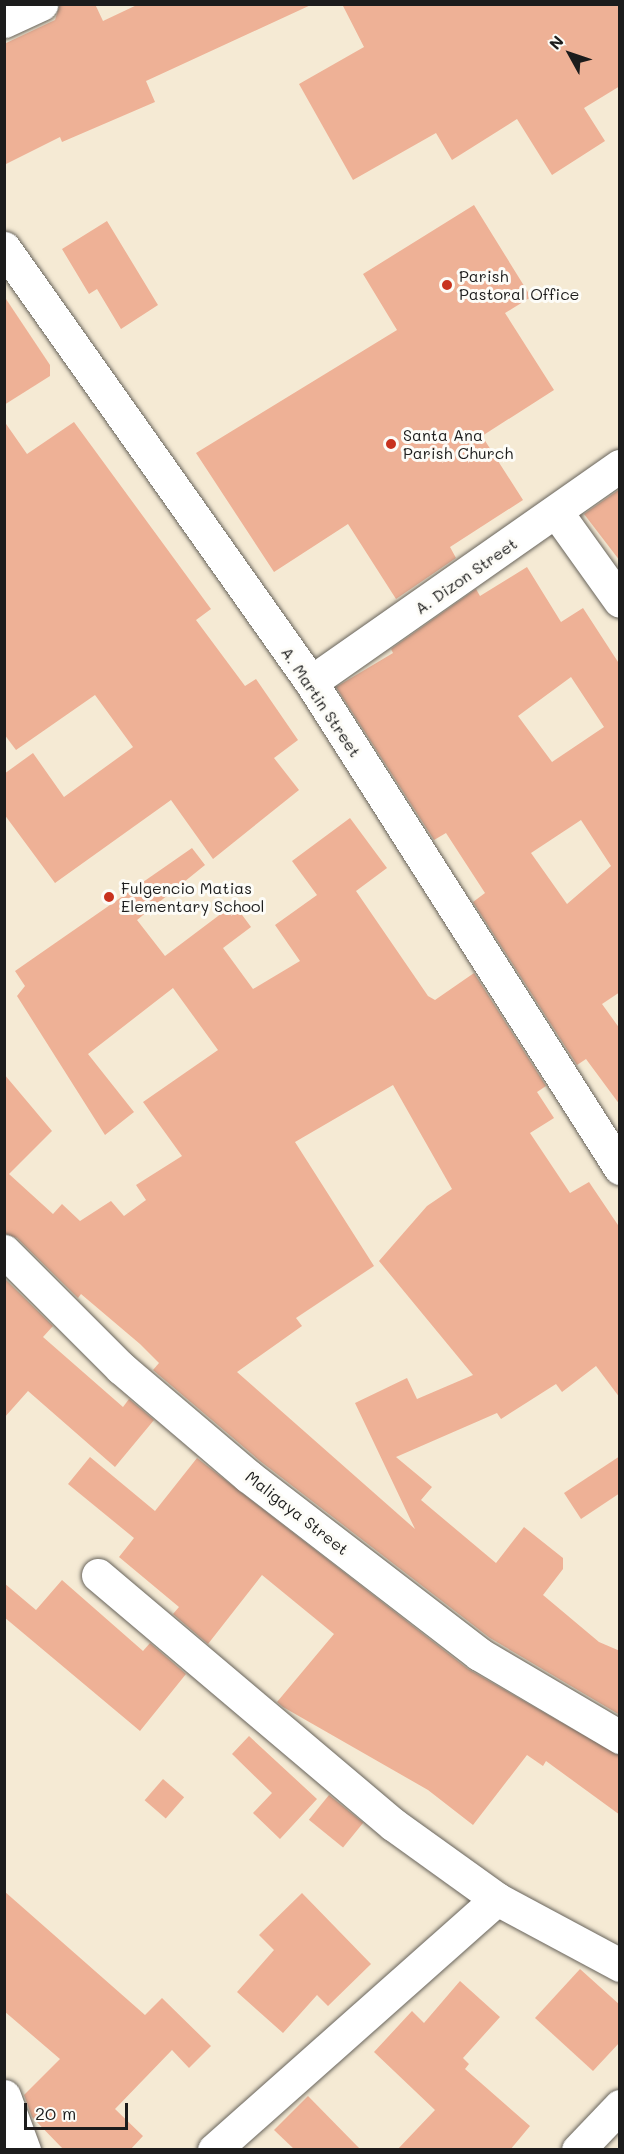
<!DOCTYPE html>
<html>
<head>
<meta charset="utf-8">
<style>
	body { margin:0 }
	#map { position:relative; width:624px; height:2154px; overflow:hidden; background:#f5ead4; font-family:Mali,sans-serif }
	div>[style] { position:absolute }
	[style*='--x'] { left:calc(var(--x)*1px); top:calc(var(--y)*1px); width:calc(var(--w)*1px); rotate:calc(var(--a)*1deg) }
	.building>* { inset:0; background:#eeb196; transform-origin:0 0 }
	.roads { filter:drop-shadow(0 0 2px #68645c) drop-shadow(0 0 2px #68645c) }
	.minor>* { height:33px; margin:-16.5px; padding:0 16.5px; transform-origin:16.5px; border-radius:16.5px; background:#fff }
	.dots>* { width:16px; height:16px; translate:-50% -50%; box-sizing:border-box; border:3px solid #fdfcf7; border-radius:50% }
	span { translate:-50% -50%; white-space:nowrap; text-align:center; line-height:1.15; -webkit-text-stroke:6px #fdfcf7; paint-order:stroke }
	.poi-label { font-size:16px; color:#1c1c1c }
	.left { translate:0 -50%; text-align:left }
	.street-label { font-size:16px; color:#1c1c1c }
	.frame { position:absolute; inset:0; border:6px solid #1c1c1c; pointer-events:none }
	.north { position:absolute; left:540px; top:24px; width:60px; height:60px; -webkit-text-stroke:4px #fdfcf7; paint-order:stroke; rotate:310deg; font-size:16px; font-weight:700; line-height:24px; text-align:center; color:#1c1c1c }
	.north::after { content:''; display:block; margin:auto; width:21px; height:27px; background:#1c1c1c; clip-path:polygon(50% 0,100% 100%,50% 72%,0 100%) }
	.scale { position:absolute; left:24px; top:2103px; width:104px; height:27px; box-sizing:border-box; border:3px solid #1c1c1c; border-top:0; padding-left:8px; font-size:18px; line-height:21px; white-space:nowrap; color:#1c1c1c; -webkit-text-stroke:4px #fdfcf7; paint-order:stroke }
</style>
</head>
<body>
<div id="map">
	<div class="building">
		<div style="clip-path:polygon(60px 4px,95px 4px,103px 21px,139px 4px,313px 4px,146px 81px,155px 102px,62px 142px,60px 137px,4px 165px,4px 44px,55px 20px)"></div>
		<div style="clip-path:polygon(342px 4px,620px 4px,620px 86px,584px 108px,605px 141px,552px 175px,517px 119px,452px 160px,436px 133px,353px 180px,299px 84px,364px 47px)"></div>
		<div style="clip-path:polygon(474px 205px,531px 297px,505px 313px,554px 390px,482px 436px,523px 500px,450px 547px,456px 558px,396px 599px,348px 524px,274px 572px,196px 453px,397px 330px,363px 274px)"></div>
		<div style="clip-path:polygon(107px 221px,158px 305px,121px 329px,97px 289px,89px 294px,62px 249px)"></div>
		<div style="clip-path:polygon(4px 296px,50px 365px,50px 376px,4px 405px)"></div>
		<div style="clip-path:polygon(4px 421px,27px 454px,74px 422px,211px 609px,196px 620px,245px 686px,256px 679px,298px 740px,274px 758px,299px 790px,213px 859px,171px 800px,55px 883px,4px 814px,4px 774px,33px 753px,64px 797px,133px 747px,95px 695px,16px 750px,4px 734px)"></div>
		<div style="clip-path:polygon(620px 489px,620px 561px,584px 514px)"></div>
		<div style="clip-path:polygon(evenodd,527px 567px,561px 622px,583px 608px,620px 665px,620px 992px,602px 1004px,620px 1029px,620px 1105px,586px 1059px,577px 1065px,473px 902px,485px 893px,446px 833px,434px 840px,336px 687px,393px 653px,391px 649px,476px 589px,480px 596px,527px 567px,571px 677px,604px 727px,552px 762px,518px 716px,571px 677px,527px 567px,581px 820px,611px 866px,567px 904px,531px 853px,581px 820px)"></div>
		<div style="clip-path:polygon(evenodd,350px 818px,387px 868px,356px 891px,428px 996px,435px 1000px,474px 973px,546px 1086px,537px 1092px,554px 1118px,530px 1133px,570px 1193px,589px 1182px,620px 1228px,620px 1398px,596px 1366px,562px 1392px,556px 1384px,501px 1419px,497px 1413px,396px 1457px,432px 1487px,421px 1500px,496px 1563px,524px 1527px,563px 1558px,563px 1569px,543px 1595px,599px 1642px,620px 1651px,620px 1715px,490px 1638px,260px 1461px,153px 1370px,159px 1363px,140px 1344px,81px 1294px,78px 1298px,17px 1238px,4px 1233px,4px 1074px,52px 1131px,9px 1174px,53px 1214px,62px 1204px,80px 1221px,111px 1201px,124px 1216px,146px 1200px,136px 1185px,182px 1156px,143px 1102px,218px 1050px,173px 988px,88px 1054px,134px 1112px,105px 1135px,17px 996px,25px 986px,15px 971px,192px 848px,205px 865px,137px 920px,165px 956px,234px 904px,251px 927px,223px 948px,253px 989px,300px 961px,275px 925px,317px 895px,292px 861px,350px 818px,393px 1085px,452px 1189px,427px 1206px,379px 1261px,473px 1375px,417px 1399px,407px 1378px,355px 1403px,415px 1529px,237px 1372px,302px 1326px,296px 1318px,374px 1266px,295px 1142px,393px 1085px)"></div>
		<div style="clip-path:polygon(4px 1278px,53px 1326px,43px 1337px,123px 1407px,129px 1399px,154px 1420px,115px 1467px,28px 1391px,4px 1418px)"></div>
		<div style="clip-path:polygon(620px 1456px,620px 1493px,581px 1519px,564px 1493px)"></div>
		<div style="clip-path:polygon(90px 1457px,155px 1511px,197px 1458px,468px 1669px,620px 1756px,620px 1815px,546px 1761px,543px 1766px,527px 1755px,473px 1825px,428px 1790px,283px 1707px,277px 1702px,334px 1634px,262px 1575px,208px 1644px,173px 1614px,179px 1607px,119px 1557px,134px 1538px,68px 1484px)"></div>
		<div style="clip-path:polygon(62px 1580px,143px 1651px,150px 1643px,186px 1674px,140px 1731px,4px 1617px,4px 1583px,36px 1610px)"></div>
		<div style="clip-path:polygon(249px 1736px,317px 1799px,280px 1839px,253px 1813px,272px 1793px,232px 1754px)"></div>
		<div style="left:163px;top:1779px;width:28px;height:28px;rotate:41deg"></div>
		<div style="left:329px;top:1795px;width:44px;height:32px;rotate:39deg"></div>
		<div style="clip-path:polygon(4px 1891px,145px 2015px,162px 1998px,211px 2046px,189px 2068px,172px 2050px,115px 2109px,143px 2136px,130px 2150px,64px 2150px,32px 2117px,24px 2095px,60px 2059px,4px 2011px)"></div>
		<div style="clip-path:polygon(302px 1893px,371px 1964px,328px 2006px,317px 1995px,283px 2033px,237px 1992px,274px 1950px,259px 1935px)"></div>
		<div style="clip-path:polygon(580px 1969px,620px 2005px,620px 2042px,593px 2071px,535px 2018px)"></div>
		<div style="clip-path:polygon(460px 1981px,500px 2017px,463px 2058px,469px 2064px,465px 2069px,530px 2126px,510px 2150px,397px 2150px,435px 2110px,374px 2052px,412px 2011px,424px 2023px)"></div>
		<div style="clip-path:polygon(308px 2096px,361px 2150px,295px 2150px,274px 2130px)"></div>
	</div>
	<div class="roads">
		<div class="minor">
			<div style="--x:4;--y:21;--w:41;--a:-24.7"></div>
			<div style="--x:4;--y:248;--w:532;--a:54.73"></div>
			<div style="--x:311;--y:682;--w:576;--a:57.55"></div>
			<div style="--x:557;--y:513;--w:108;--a:54.4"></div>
			<div style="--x:311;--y:682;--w:377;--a:-35"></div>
			<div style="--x:4;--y:1251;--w:165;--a:45"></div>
			<div style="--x:121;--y:1368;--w:167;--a:40.4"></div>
			<div style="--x:248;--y:1476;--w:292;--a:37.6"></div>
			<div style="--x:479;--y:1654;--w:164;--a:30.5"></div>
			<div style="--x:98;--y:1575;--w:387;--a:40.2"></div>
			<div style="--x:394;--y:1825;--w:127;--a:35.7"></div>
			<div style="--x:497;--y:1899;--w:140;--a:28.2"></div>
			<div style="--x:4;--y:2096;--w:58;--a:69.7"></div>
			<div style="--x:214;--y:2150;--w:378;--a:-41.6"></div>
			<div style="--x:578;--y:2150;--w:61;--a:-46.3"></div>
		</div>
	</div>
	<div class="dots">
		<div style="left:447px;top:285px;background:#c8321e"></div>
		<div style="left:391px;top:444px;background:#c8321e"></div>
		<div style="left:109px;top:897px;background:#c8321e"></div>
	</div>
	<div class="poi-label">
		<span class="left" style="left:459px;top:285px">Parish<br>Pastoral Office</span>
		<span class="left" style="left:403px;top:444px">Santa Ana<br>Parish Church</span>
		<span class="left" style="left:121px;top:897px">Fulgencio Matias<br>Elementary School</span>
	</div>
	<div class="street-label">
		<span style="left:466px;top:576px;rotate:-35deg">A. Dizon Street</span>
		<span style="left:321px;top:702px;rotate:56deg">A. Martin Street</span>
		<span style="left:297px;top:1513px;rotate:38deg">Maligaya Street</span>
	</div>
	<div class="frame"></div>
	<div class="north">N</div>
	<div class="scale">20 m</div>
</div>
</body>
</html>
